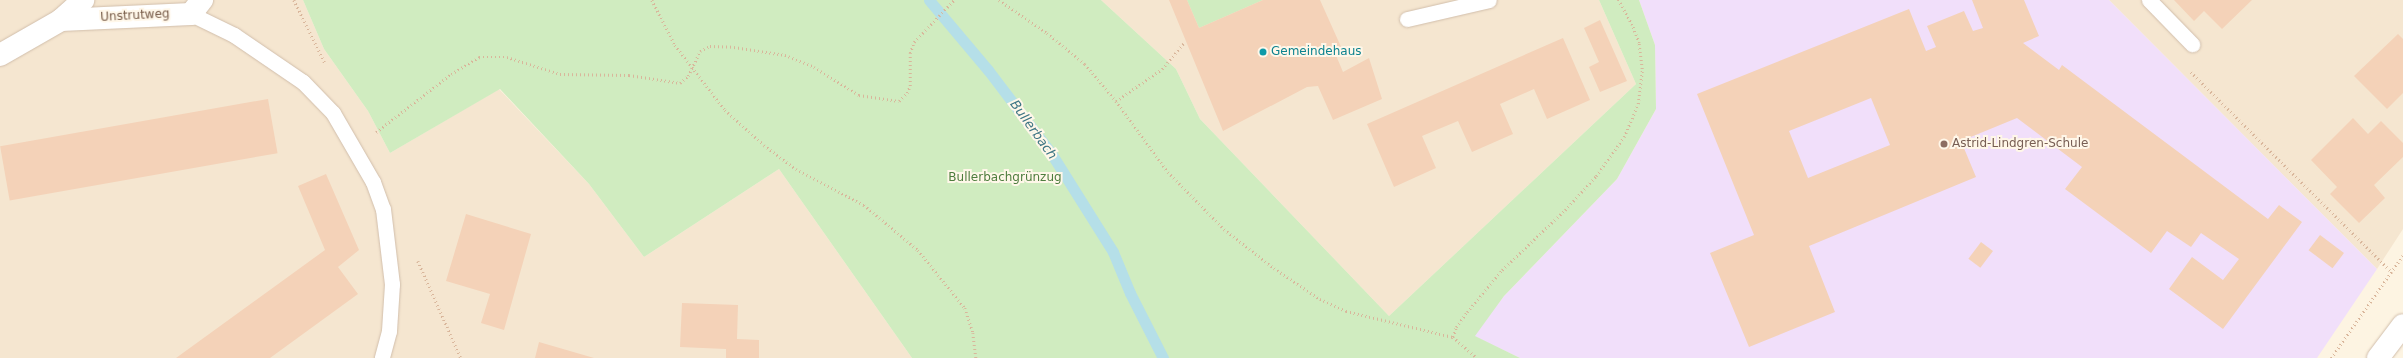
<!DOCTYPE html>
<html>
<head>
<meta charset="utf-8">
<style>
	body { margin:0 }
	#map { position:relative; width:2403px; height:358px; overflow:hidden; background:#fdf4e2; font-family:"DejaVu Sans",sans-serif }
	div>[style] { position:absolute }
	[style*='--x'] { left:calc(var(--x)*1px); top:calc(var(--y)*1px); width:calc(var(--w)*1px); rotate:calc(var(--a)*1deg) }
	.residential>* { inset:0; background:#f5e6d0 }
	.education>* { inset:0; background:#f1dffa }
	.green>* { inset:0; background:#d0ecc0 }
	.stream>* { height:11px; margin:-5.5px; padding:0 5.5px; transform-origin:5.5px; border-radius:5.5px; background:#b5dfe8 }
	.building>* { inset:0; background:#f4d2b8; transform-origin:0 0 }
	.path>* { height:2.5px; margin-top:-1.25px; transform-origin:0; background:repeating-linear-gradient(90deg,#d9b69b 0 1px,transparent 0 4px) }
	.roads { filter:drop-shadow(0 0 1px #d1beab) drop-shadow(0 0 1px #d1beab) }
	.lane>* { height:15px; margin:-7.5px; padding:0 7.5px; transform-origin:7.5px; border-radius:7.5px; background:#fff }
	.street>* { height:22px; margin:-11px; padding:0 11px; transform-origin:11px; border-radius:11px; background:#fff }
	.dots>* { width:11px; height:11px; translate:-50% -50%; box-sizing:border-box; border:2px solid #fff7e9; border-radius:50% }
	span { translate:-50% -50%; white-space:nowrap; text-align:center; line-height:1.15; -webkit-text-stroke:4px #fff7e9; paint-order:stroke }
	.street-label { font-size:12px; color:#765a47 }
	.culture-label { font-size:12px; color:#0d838f }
	.left { translate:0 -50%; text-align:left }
	.education-label { font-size:12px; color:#785e54 }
	.park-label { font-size:12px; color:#4e7d3e }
	.water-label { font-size:13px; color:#3d7584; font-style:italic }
</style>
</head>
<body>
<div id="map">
	<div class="residential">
		<div style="clip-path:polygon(0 0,303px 0,324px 49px,368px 111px,390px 153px,499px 89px,589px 184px,644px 257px,779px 169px,912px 358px,0 358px)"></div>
		<div style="clip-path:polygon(1101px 0,1599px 0,1636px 84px,1389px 316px,1200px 119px,1176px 69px)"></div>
		<div style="clip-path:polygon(2109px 0,2403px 0,2403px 229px,2377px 269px)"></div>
	</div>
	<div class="education">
		<div style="clip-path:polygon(1639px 0,2109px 0,2377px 269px,2317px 358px,1520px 358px,1474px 336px,1504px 296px,1617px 179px,1656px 109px,1655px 45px)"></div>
	</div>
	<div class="green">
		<div style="clip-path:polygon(303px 0,1101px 0,1176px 69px,1200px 119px,1389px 316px,1636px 84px,1599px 0,1639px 0,1655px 45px,1656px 109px,1617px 179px,1504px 296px,1475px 336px,1520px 358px,912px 358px,779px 169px,644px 257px,589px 184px,500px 89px,390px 153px,368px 111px,324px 49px)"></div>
		<div style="clip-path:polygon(1187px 0,1263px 0,1199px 28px)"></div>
	</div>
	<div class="stream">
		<div style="--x:929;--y:0;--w:92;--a:49.9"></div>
		<div style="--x:988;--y:70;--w:104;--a:52.8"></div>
		<div style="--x:1051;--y:153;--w:117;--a:57.9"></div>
		<div style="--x:1113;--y:252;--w:44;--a:67.5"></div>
		<div style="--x:1130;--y:293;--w:73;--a:63.1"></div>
	</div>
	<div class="building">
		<div style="clip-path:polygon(1169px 0,1187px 0,1199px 28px,1263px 0,1320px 0,1342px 49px,1335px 53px,1343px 72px,1369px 58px,1382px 99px,1333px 120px,1318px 86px,1307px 87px,1223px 131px)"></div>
		<div style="clip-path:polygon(evenodd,1972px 0,2024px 0,2039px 36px,2023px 43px,2059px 70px,2062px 65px,2268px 219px,2279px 205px,2302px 222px,2223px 329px,2169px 289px,2192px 257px,2223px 280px,2239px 259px,2201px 233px,2191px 247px,2167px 231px,2151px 253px,2065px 189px,2082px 167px,2017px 118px,1961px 141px,1976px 177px,1809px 246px,1835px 312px,1749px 347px,1710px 253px,1754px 235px,1697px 94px,1909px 9px,1926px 51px,1936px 47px,1927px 26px,1964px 11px,1973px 31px,1983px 28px,1972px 0,1871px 98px,1890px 145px,1808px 178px,1789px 131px,1871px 98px)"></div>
		<div style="clip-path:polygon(2174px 0,2252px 0,2222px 29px,2204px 11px,2194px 21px)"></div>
		<div style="clip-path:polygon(1600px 20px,1627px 81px,1600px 92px,1589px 67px,1599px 62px,1584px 28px)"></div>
		<div style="clip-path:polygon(2398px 34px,2403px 39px,2403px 93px,2387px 109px,2354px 76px)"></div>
		<div style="clip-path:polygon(1563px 38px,1590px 100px,1547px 119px,1534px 89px,1500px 104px,1513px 134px,1472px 152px,1458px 121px,1422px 136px,1436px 168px,1394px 187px,1367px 124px)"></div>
		<div style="left:268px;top:99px;width:55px;height:272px;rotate:80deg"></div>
		<div style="clip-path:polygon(2353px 118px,2368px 134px,2381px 121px,2403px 143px,2403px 157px,2374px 185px,2385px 198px,2359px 223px,2330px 194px,2337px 187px,2311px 160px)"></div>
		<div style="clip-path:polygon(326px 174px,359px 250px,338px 267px,358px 294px,270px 358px,176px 358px,325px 250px,298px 186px)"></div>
		<div style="clip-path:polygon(466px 214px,531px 234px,504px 330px,481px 323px,490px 294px,446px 281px)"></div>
		<div style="left:2320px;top:235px;width:30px;height:19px;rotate:37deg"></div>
		<div style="left:1981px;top:242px;width:15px;height:21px;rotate:37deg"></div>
		<div style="clip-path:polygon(682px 303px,738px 305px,737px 339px,759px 340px,759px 358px,726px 358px,726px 349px,680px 347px)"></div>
		<div style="clip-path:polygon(539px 342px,594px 358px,535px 358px)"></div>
	</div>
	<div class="path">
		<div style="--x:294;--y:0;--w:70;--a:63.8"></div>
		<div style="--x:652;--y:0;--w:51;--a:62.9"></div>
		<div style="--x:675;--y:45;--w:82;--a:52.4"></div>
		<div style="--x:725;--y:110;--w:52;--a:41.9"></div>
		<div style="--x:764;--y:145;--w:40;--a:37"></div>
		<div style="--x:796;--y:169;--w:77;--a:27.9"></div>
		<div style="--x:864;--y:205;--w:70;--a:39.8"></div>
		<div style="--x:918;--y:250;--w:75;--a:51"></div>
		<div style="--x:965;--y:308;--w:26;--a:72"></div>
		<div style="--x:973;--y:333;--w:25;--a:83"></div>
		<div style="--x:999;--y:0;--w:58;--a:34.5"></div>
		<div style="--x:1047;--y:33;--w:49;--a:39.2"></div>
		<div style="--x:1085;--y:64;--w:48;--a:50"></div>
		<div style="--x:1116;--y:101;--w:88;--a:53.8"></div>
		<div style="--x:1168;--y:172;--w:80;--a:45.5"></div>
		<div style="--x:1224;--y:229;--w:63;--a:38"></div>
		<div style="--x:1274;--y:268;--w:55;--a:34"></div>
		<div style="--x:1320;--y:299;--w:29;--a:25"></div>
		<div style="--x:1346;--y:311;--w:110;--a:13.7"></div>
		<div style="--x:1453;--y:337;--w:32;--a:41"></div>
		<div style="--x:2191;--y:72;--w:284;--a:44.9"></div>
		<div style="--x:1116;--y:101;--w:56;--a:-34.8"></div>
		<div style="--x:1162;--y:69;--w:35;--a:-50"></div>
		<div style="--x:376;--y:132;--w:95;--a:-37.7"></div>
		<div style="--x:451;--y:74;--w:33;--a:-31"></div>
		<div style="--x:479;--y:57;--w:28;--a:0"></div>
		<div style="--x:507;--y:57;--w:56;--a:17.8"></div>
		<div style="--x:560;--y:74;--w:69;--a:0.8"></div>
		<div style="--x:629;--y:75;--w:52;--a:8.9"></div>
		<div style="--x:680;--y:83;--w:11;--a:-41"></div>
		<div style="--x:688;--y:76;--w:28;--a:-64"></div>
		<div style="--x:700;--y:51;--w:11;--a:-27"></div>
		<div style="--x:710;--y:46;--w:24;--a:2"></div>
		<div style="--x:734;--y:47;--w:52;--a:8.9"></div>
		<div style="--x:785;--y:55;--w:31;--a:22"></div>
		<div style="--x:814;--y:67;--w:53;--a:31.9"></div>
		<div style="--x:859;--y:95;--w:40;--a:8.5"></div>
		<div style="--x:899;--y:101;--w:11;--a:-45"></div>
		<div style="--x:907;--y:93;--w:8;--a:-67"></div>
		<div style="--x:910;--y:86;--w:33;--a:-90"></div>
		<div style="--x:910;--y:53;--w:12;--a:-70"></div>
		<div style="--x:914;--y:42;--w:58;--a:-46.4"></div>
		<div style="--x:418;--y:261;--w:106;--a:66.1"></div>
		<div style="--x:1453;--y:337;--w:10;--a:-73"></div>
		<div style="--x:1456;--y:327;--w:19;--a:-54"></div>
		<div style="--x:1467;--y:312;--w:55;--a:-50.2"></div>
		<div style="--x:1502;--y:270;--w:87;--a:-43.6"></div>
		<div style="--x:1565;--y:210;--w:46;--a:-47.6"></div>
		<div style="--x:1596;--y:176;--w:48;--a:-54.3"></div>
		<div style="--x:1624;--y:137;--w:36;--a:-67"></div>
		<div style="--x:1638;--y:104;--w:35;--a:-83"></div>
		<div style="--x:1642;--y:69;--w:26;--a:-97"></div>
		<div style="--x:1639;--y:43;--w:19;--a:-111"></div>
		<div style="--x:1632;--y:25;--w:29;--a:-119"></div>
		<div style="--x:2331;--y:358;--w:126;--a:-55"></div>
	</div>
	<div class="roads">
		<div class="lane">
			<div style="--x:2149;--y:0;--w:62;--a:45.7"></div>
			<div style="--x:191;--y:14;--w:48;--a:26"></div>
			<div style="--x:234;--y:35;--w:83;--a:34.3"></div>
			<div style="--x:303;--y:82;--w:43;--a:45.9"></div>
			<div style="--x:333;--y:113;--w:80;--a:59.9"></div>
			<div style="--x:373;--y:182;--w:29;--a:70"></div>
			<div style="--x:383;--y:209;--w:76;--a:83.2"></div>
			<div style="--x:392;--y:284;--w:47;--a:93.7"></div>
			<div style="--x:389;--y:331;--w:28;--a:105"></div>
			<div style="--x:1407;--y:19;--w:84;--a:-13"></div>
		</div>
		<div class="street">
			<div style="--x:61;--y:20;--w:130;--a:-2.6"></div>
			<div style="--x:191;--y:14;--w:18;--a:-52"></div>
			<div style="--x:0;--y:55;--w:70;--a:-29.8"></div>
			<div style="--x:61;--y:20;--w:30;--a:-42"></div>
			<div style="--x:2378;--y:358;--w:41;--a:-52.9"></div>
		</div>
	</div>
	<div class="dots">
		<div style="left:1263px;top:52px;background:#0f9aa8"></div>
		<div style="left:1944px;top:144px;background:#8d6e63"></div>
	</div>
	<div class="street-label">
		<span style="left:135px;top:16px;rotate:-3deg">Unstrutweg</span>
	</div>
	<div class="culture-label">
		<span class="left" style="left:1271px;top:52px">Gemeindehaus</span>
	</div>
	<div class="education-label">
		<span class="left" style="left:1952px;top:144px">Astrid-Lindgren-Schule</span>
	</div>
	<div class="park-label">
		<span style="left:1005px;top:178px">Bullerbachgrünzug</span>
	</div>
	<div class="water-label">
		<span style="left:1033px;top:130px;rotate:54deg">Bullerbach</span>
	</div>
</div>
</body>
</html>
